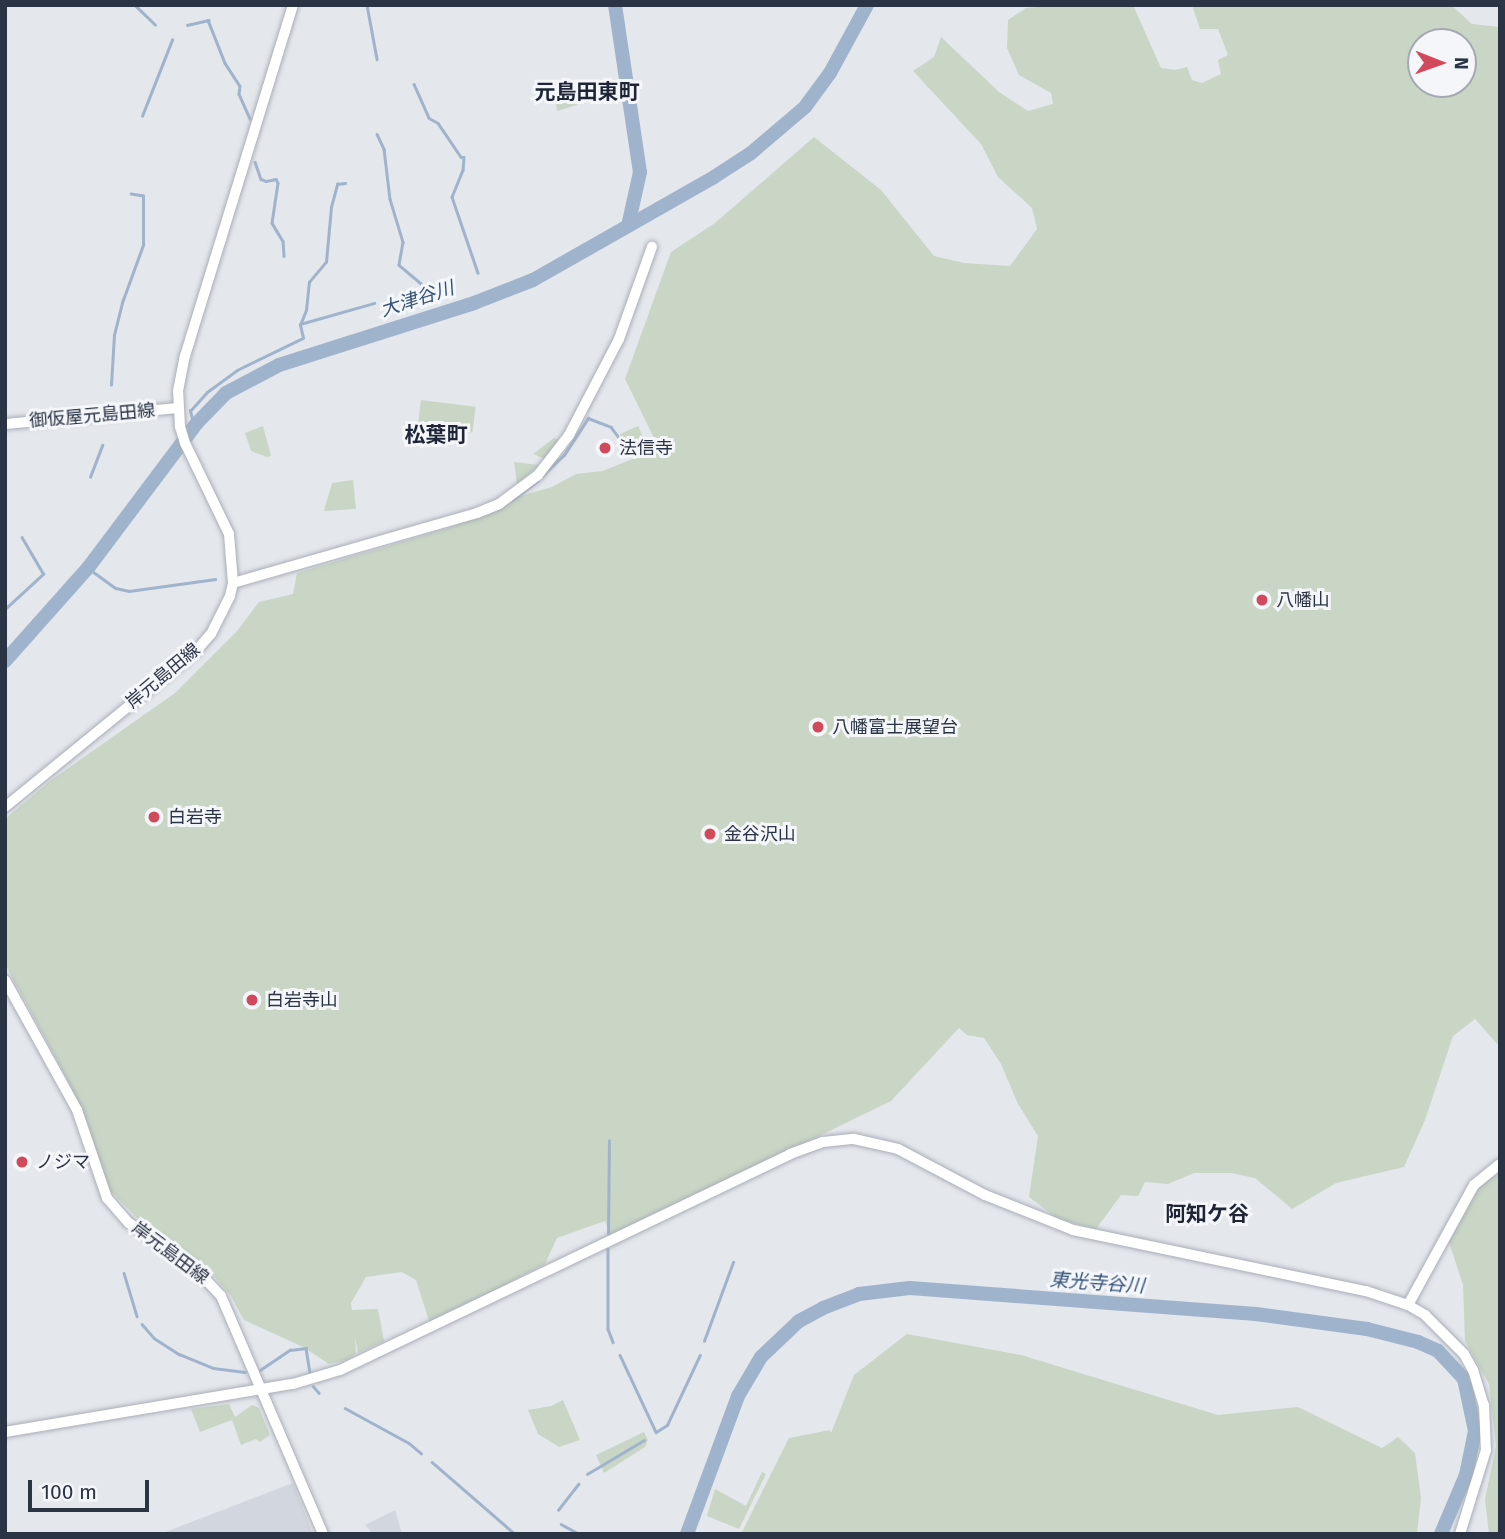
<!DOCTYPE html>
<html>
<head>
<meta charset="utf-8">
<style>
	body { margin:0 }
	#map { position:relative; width:1505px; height:1539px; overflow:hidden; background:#e4e7ec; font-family:"Fira Sans","Noto Sans JP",sans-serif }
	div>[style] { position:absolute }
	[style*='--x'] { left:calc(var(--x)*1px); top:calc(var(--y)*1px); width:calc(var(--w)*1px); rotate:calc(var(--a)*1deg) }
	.built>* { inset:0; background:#d2d6de }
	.green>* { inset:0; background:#c9d6c5; transform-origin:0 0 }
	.stream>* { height:2.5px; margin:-1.25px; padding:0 1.25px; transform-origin:1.25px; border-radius:1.25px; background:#9fb4cc }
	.river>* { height:14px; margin:-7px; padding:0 7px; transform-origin:7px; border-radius:7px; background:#9fb4cc }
	.roads { filter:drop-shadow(0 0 2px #a9aeb7) drop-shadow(0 0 2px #a9aeb7) }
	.secondary>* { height:10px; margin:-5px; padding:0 5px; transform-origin:5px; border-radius:5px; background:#fff }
	.dots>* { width:19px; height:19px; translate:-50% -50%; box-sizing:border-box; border:4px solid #f4f6f9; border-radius:50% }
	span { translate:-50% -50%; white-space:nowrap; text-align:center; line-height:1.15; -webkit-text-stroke:6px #f4f6f9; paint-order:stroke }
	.street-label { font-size:18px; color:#2b3445 }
	.poi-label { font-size:18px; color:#2b3445 }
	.left { translate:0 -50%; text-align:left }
	.water-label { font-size:19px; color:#34527a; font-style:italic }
	.quarter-label { font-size:21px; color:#1d2536; font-weight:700 }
	.frame { position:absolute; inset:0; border:7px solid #2b3445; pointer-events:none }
	.north { position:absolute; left:1407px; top:28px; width:70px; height:70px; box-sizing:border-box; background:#f4f6f9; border:2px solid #a4a8b1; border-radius:50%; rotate:91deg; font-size:19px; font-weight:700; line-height:28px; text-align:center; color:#2b3445 }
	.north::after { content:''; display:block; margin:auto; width:24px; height:32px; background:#d1495b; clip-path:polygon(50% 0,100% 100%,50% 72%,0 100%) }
	.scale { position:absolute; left:28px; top:1480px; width:121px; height:32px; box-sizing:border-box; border:4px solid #2b3445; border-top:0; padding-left:9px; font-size:21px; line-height:24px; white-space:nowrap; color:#2b3445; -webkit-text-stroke:5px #f4f6f9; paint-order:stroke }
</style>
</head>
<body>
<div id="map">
	<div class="built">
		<div style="clip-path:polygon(293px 1483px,313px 1534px,160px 1534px)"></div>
		<div style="clip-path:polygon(395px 1510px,402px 1534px,373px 1534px,365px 1525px)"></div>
	</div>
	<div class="green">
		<div style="clip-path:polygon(evenodd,1056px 5px,1133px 5px,1161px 68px,1175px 70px,1187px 67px,1192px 80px,1202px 83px,1221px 74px,1218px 60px,1228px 55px,1218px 29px,1200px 29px,1192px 5px,1451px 5px,1472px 24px,1500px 27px,1500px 1047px,1475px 1019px,1453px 1036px,1425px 1120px,1404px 1167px,1336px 1183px,1292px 1209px,1255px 1178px,1231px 1173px,1194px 1173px,1168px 1184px,1145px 1182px,1138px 1196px,1121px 1195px,1096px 1229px,1058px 1219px,1029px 1197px,1038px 1136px,1018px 1104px,1001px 1064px,984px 1038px,967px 1035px,959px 1028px,891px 1101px,611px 1237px,605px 1221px,557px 1238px,545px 1264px,430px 1324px,416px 1280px,402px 1272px,366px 1277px,351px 1303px,352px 1310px,378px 1309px,384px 1341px,358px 1353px,355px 1337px,356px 1354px,347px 1360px,329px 1364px,303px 1347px,244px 1320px,231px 1296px,203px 1263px,146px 1227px,107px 1187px,88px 1130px,66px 1077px,5px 964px,5px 819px,50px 781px,175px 693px,237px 631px,259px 602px,293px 594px,297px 573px,449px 528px,517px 497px,552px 487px,576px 474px,603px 471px,659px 448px,625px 379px,671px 252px,715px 223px,814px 137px,881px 190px,934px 256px,964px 263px,1010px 266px,1037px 229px,1032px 208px,998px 177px,981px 144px,913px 71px,934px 57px,941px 37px,999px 92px,1028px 111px,1053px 104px,1051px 93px,1019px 75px,1007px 48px,1008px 20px,1026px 8px,1056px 5px,1421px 42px,1463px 42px,1463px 84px,1421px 84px,1421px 42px)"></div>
		<div style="clip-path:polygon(575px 83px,577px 105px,557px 111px,553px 86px)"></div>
		<div style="left:421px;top:400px;width:55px;height:26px;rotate:7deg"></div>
		<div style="clip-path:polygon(263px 426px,271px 456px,267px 457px,251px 451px,245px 433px)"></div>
		<div style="left:638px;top:426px;width:22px;height:20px;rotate:66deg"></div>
		<div style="clip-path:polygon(554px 438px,560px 440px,547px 460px,533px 454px)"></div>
		<div style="clip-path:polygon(514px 462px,539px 465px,517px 484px)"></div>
		<div style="clip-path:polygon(353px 480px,356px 509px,324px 511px,332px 483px)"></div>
		<div style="clip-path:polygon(1500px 1174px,1500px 1534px,1489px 1534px,1485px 1499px,1496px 1446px,1489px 1384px,1465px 1341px,1463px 1285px,1449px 1242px,1483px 1181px)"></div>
		<div style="clip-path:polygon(907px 1334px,1021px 1355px,1218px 1415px,1298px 1407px,1382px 1448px,1398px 1437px,1415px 1453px,1421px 1498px,1417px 1534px,741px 1534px,789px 1438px,830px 1430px,831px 1433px,854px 1375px)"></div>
		<div style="clip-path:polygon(563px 1400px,580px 1440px,559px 1447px,538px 1434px,528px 1410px,551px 1406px)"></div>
		<div style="clip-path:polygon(229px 1404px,235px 1417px,252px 1405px,259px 1408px,270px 1435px,260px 1442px,256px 1439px,241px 1445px,232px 1420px,200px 1432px,191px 1409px)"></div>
		<div style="clip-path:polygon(644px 1432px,648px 1440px,645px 1447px,604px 1473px,596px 1455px)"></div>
		<div style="clip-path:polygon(762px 1472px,766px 1474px,739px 1529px,707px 1516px,715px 1489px,746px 1506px)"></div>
	</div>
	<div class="stream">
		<div style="--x:135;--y:5;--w:28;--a:44"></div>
		<div style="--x:367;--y:5;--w:55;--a:79.5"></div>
		<div style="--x:187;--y:25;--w:22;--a:-13"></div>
		<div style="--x:208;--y:20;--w:46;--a:68.4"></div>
		<div style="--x:225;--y:63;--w:27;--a:57"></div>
		<div style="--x:240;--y:86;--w:8;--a:97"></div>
		<div style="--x:239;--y:94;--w:27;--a:66"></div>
		<div style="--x:414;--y:84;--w:37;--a:66"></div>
		<div style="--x:429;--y:118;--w:10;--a:29"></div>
		<div style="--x:438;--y:123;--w:41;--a:55.9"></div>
		<div style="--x:461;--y:157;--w:3;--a:0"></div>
		<div style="--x:464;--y:157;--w:13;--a:94"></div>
		<div style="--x:463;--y:170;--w:29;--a:112"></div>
		<div style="--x:452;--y:197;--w:80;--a:71.1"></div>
		<div style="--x:142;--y:116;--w:82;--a:-68.5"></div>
		<div style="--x:377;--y:134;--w:17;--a:65"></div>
		<div style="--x:384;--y:149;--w:50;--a:83.2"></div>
		<div style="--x:390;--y:199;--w:45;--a:73.2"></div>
		<div style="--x:403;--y:242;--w:23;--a:100"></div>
		<div style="--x:399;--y:265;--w:35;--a:40"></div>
		<div style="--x:255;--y:162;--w:18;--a:71"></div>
		<div style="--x:261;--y:179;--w:5;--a:22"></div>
		<div style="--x:266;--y:181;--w:10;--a:-11"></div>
		<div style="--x:276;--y:179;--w:4;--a:63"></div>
		<div style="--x:278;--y:183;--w:40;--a:98.5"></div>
		<div style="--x:272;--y:223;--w:21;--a:59"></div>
		<div style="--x:283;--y:241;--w:15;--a:86"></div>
		<div style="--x:300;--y:324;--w:77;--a:-15.8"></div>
		<div style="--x:111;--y:385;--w:50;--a:-86.6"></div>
		<div style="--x:114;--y:335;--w:36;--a:-76"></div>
		<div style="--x:123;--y:300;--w:59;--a:-70"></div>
		<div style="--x:143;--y:245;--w:49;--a:-90"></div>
		<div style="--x:143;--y:196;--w:12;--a:-171"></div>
		<div style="--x:194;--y:426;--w:16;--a:-105"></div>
		<div style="--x:190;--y:411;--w:25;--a:-48"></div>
		<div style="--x:207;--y:392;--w:37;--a:-36"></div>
		<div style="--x:237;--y:370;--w:73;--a:-25.9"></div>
		<div style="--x:303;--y:338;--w:13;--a:-103"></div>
		<div style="--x:300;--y:325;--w:16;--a:-68"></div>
		<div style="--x:306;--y:310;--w:28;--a:-84"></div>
		<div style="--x:309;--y:282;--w:26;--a:-50"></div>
		<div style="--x:326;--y:262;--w:55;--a:-84.8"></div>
		<div style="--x:331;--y:207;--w:24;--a:-75"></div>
		<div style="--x:337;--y:184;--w:8;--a:-7"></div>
		<div style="--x:542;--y:476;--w:30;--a:-44"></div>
		<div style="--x:564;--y:455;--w:44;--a:-57"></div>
		<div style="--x:588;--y:418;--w:25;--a:21"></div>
		<div style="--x:611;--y:427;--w:34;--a:53"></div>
		<div style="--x:90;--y:477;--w:34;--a:-69"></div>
		<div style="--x:512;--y:500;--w:31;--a:-37"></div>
		<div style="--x:88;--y:568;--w:34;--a:36"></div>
		<div style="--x:116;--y:588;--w:13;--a:13"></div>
		<div style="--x:129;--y:591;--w:87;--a:-7.9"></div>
		<div style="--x:5;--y:609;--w:52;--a:-42.6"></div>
		<div style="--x:43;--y:574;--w:42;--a:-120.3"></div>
		<div style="--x:608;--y:1234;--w:93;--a:-89.4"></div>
		<div style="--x:608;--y:1249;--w:80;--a:90"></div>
		<div style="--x:608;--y:1329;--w:14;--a:69"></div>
		<div style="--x:124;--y:1273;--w:45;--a:73.2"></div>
		<div style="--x:142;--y:1324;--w:18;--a:49"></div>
		<div style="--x:154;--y:1338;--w:30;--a:33"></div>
		<div style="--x:179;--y:1354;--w:37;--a:22"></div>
		<div style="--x:213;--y:1368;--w:32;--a:7"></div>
		<div style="--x:704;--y:1341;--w:84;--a:-69.8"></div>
		<div style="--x:620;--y:1355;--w:85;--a:64.9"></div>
		<div style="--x:656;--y:1432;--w:13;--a:-32"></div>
		<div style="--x:667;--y:1425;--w:77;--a:-64.8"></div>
		<div style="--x:260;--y:1370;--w:36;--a:-34"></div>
		<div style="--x:290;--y:1350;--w:16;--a:-7"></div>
		<div style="--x:306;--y:1348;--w:24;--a:81"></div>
		<div style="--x:313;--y:1386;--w:9;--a:49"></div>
		<div style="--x:345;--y:1408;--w:73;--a:28.7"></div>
		<div style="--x:409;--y:1443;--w:16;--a:40"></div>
		<div style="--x:432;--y:1462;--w:110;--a:40.9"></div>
		<div style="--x:587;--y:1474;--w:66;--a:-30.8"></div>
		<div style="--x:558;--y:1510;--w:33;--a:-52"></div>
		<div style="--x:561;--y:1524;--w:21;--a:29"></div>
	</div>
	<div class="river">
		<div style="--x:615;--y:5;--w:169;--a:81.5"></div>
		<div style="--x:640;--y:172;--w:55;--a:102.5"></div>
		<div style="--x:5;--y:661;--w:125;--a:-48.3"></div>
		<div style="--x:88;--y:568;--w:181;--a:-53.1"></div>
		<div style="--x:197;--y:423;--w:42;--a:-46"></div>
		<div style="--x:226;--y:393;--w:60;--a:-27.8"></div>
		<div style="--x:279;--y:365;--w:205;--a:-17.6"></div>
		<div style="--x:474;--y:303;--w:63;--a:-21.3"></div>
		<div style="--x:533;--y:280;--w:208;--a:-29.6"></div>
		<div style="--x:714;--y:177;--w:44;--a:-33"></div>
		<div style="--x:751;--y:153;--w:71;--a:-40.4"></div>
		<div style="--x:805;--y:107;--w:42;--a:-53.7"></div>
		<div style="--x:830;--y:73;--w:77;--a:-61.4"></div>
		<div style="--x:687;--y:1534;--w:147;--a:-69.7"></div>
		<div style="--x:738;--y:1396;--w:45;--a:-59.5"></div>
		<div style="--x:761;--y:1357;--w:52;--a:-43.5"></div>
		<div style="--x:799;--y:1321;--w:27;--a:-28"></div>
		<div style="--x:823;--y:1308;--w:39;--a:-21"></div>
		<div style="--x:859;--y:1294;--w:51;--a:-6.7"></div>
		<div style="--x:910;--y:1288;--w:347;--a:4.3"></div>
		<div style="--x:1256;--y:1314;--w:112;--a:7.7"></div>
		<div style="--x:1367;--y:1329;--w:53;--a:14.3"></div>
		<div style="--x:1418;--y:1342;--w:22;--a:24"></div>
		<div style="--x:1438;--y:1351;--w:38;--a:47"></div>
		<div style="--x:1464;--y:1379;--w:53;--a:78.1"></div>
		<div style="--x:1475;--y:1431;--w:45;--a:101.6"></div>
		<div style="--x:1466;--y:1475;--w:64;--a:113"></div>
	</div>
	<div class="roads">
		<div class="secondary">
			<div style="--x:5;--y:424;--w:174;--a:-5.3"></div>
			<div style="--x:233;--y:583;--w:254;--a:-16"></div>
			<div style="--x:477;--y:513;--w:24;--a:-22"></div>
			<div style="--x:499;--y:504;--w:49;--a:-36.6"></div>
			<div style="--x:538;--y:475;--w:51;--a:-52.2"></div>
			<div style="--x:569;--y:435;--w:108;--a:-62.5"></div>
			<div style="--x:619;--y:339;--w:98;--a:-70.3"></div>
			<div style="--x:5;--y:807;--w:247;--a:-39.2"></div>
			<div style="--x:196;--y:651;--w:23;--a:-49"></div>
			<div style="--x:211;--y:634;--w:42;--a:-63.4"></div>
			<div style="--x:230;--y:596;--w:13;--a:-77"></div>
			<div style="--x:233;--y:583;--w:49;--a:-94.7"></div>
			<div style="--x:229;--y:534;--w:101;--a:-115.8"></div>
			<div style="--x:185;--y:443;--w:17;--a:-107"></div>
			<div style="--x:180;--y:427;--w:36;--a:-93"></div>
			<div style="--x:178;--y:391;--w:36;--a:-79"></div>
			<div style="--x:185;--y:356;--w:367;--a:-72.9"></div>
			<div style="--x:5;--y:980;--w:149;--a:61"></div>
			<div style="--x:77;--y:1110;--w:93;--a:71.2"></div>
			<div style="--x:107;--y:1198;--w:33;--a:49"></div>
			<div style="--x:129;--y:1223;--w:76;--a:33.7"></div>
			<div style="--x:192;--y:1265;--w:42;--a:46.9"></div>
			<div style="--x:221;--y:1296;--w:259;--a:66.8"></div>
			<div style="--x:1408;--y:1305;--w:137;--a:-61.2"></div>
			<div style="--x:1474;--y:1185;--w:33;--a:-39"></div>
			<div style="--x:5;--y:1432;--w:292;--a:-9.5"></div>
			<div style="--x:293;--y:1384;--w:49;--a:-16.6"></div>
			<div style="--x:340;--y:1370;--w:499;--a:-25.6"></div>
			<div style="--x:790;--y:1154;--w:35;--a:-20"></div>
			<div style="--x:823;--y:1142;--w:31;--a:-6"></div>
			<div style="--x:854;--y:1139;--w:45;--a:12.8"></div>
			<div style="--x:898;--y:1149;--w:98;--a:27.9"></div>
			<div style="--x:985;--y:1195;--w:95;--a:21.7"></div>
			<div style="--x:1073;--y:1230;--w:299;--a:11.8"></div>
			<div style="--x:1366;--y:1291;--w:44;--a:18.4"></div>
			<div style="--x:1408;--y:1305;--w:20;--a:30"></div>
			<div style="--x:1425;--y:1315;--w:55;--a:45"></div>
			<div style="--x:1464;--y:1354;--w:18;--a:61"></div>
			<div style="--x:1473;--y:1370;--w:37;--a:73"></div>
			<div style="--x:1484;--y:1405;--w:45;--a:87.5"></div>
			<div style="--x:1486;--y:1450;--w:88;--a:107.2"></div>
		</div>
	</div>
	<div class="dots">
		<div style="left:605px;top:448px;background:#d1495b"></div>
		<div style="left:1262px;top:600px;background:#d1495b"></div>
		<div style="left:818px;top:727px;background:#d1495b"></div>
		<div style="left:154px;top:817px;background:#d1495b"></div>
		<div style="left:710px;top:834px;background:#d1495b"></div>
		<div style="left:252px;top:1000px;background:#d1495b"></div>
		<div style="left:22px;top:1162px;background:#d1495b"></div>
	</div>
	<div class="street-label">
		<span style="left:92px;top:416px;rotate:-5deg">御仮屋元島田線</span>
		<span style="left:163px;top:676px;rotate:-40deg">岸元島田線</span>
		<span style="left:170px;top:1253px;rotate:37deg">岸元島田線</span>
	</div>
	<div class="poi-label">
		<span class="left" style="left:619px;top:448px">法信寺</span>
		<span class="left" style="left:1276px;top:600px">八幡山</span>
		<span class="left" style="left:832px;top:727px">八幡富士展望台</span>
		<span class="left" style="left:168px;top:817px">白岩寺</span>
		<span class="left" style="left:724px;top:834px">金谷沢山</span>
		<span class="left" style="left:266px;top:1000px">白岩寺山</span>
		<span class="left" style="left:36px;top:1162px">ノジマ</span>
	</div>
	<div class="water-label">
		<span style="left:417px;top:299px;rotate:-18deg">大津谷川</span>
		<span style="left:1097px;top:1283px;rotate:4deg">東光寺谷川</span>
	</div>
	<div class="quarter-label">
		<span style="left:587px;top:92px">元島田東町</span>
		<span style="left:436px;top:435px">松葉町</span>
		<span style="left:1207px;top:1214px">阿知ケ谷</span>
	</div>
	<div class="frame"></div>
	<div class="north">N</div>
	<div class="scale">100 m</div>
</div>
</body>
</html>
